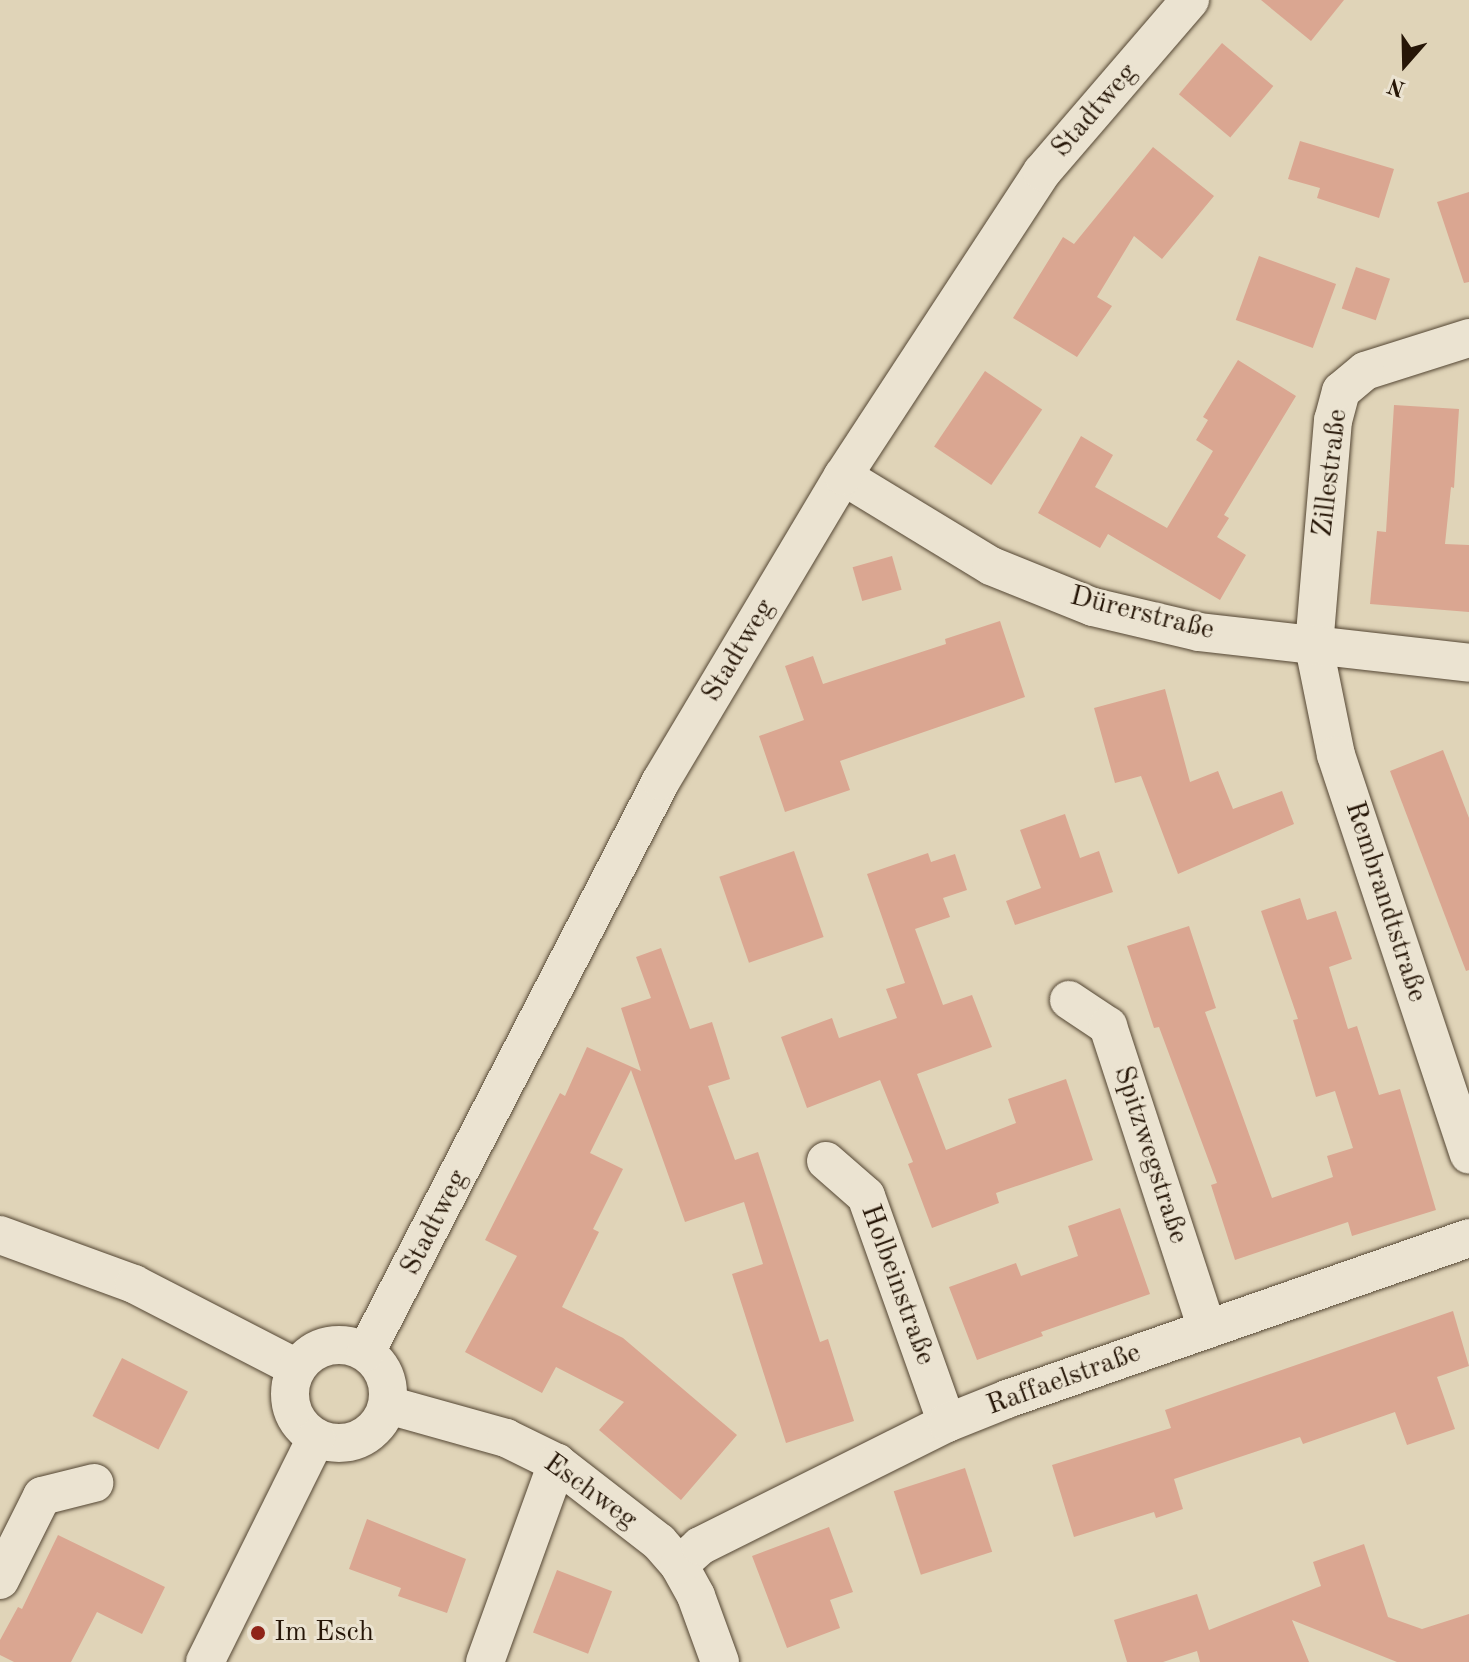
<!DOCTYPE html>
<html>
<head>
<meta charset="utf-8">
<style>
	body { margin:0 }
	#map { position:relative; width:1469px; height:1662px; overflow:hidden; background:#e0d4b8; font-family:"Old Standard TT",serif }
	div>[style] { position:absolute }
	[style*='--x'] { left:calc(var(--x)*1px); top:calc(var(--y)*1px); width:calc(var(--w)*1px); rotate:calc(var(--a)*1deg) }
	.building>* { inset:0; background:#daa691; transform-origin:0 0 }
	.roads { filter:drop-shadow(0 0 2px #544633) drop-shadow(0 0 2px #544633) }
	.street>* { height:38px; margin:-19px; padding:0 19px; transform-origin:19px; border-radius:19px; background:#ebe3d1 }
	.street>.ring { margin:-19px; padding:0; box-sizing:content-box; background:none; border:38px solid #ebe3d1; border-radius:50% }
	.dots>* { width:22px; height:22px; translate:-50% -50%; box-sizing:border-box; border:4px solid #ebe3d1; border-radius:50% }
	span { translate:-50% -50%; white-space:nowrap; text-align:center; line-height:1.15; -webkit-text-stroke:6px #ebe3d1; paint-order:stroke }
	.street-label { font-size:28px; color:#261607 }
	.poi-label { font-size:28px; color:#261607 }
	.left { translate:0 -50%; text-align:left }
	.north { position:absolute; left:1365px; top:24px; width:80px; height:80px; -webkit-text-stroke:6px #ebe3d1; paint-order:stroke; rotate:200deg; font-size:22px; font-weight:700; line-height:32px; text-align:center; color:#261607 }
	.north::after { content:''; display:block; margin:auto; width:28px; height:36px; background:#261607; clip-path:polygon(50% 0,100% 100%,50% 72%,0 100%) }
</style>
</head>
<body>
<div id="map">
	<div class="building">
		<div style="clip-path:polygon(1261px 0,1344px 0,1311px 41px)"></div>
		<div style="left:1222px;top:43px;width:67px;height:67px;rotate:40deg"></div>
		<div style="clip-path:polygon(1300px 141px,1394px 169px,1379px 218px,1317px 198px,1320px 188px,1288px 179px)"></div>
		<div style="clip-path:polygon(1153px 147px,1214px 196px,1162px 259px,1134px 236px,1097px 297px,1112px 306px,1077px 357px,1013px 318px,1063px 237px,1074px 244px)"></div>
		<div style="clip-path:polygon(1469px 192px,1469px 282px,1464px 283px,1437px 202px)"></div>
		<div style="left:1259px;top:256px;width:82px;height:68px;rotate:20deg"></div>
		<div style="left:1356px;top:267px;width:36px;height:44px;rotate:19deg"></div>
		<div style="clip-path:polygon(1238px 360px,1296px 396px,1224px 515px,1229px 518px,1217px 537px,1246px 555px,1220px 600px,1108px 534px,1100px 548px,1038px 513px,1081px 436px,1113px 455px,1095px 487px,1167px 528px,1213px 451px,1196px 440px,1208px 420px,1203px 417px)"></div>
		<div style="left:985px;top:371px;width:69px;height:91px;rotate:34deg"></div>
		<div style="clip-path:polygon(1394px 405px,1459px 409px,1454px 488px,1451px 487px,1445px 544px,1469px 545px,1469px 612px,1370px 604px,1377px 531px,1386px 532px)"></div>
		<div style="left:892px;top:556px;width:35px;height:41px;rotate:74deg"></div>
		<div style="clip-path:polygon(1000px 621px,1025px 697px,840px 761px,850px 790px,785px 812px,759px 736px,804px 720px,785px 666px,813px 656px,823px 684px,946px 644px,945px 639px)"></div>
		<div style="clip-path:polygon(1165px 689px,1190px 782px,1218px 771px,1233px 809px,1282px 791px,1294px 824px,1178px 874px,1141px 776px,1115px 783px,1094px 708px)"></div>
		<div style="clip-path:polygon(1443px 750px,1469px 818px,1469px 970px,1466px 971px,1390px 771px)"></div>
		<div style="clip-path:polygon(1065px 814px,1080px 858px,1099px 851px,1113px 892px,1015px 925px,1006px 901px,1041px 888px,1020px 830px)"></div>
		<div style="left:794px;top:851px;width:91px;height:79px;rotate:71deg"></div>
		<div style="clip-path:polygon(928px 853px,931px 862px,955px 854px,967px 890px,943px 898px,950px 917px,915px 929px,943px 1005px,972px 995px,992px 1047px,917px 1074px,946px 1150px,1016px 1123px,1008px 1099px,1066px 1079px,1093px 1160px,996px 1193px,999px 1203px,932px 1228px,908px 1164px,913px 1162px,880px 1080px,807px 1108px,781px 1037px,832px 1018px,839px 1038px,897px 1018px,886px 989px,905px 983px,867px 874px)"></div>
		<div style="clip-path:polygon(1300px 898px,1307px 920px,1336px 911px,1352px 959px,1329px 967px,1348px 1029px,1357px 1026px,1379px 1095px,1400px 1089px,1436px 1210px,1352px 1236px,1348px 1222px,1235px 1260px,1211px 1185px,1217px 1183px,1159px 1027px,1154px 1028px,1127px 946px,1189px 926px,1216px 1008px,1205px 1012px,1272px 1198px,1333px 1177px,1327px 1156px,1353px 1148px,1335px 1091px,1316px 1097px,1293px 1020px,1298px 1019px,1261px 911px)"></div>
		<div style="clip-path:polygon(661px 948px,690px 1029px,712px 1022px,730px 1079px,708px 1086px,735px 1160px,758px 1152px,820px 1342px,828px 1339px,854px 1421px,786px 1443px,732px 1274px,763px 1264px,744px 1202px,685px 1222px,631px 1070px,590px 1153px,623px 1169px,593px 1229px,599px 1232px,562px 1307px,623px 1338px,737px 1435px,681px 1500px,599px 1430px,624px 1402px,556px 1367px,542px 1393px,465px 1352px,517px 1256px,485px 1240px,560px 1093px,565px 1096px,587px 1047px,641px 1071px,621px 1008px,651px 998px,636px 957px)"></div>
		<div style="clip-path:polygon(1120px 1208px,1150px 1294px,1041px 1332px,1043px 1336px,977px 1360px,949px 1287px,1016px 1263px,1021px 1276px,1078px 1256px,1068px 1226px)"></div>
		<div style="clip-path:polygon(1453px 1311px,1469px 1366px,1437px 1377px,1455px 1429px,1407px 1445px,1395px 1412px,1303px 1444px,1300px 1437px,1174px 1479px,1183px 1509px,1156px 1518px,1154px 1512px,1074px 1537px,1052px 1465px,1171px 1428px,1165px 1410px)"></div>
		<div style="left:122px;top:1358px;width:74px;height:65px;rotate:27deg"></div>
		<div style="left:965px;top:1468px;width:88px;height:75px;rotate:72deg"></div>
		<div style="clip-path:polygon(367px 1519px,466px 1559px,447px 1613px,398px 1596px,401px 1588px,349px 1569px)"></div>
		<div style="clip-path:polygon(829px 1527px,853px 1592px,830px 1600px,840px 1628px,787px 1648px,752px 1556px)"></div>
		<div style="clip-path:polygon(58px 1535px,165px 1587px,142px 1634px,97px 1612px,71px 1662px,14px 1662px,0 1655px,0 1640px,18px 1607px,22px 1609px)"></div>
		<div style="clip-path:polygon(1364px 1544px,1388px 1617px,1422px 1629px,1469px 1614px,1469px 1662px,1397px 1662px,1292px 1620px,1309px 1662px,1200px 1662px,1197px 1651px,1163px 1662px,1127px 1662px,1114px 1620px,1197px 1594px,1209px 1630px,1321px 1586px,1313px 1562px)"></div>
		<div style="left:557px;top:1570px;width:59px;height:67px;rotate:21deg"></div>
	</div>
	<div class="roads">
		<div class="street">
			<div style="--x:1469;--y:338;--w:109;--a:162.4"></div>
			<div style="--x:1365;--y:371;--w:31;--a:140"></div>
			<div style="--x:1341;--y:391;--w:30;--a:105"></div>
			<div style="--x:1333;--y:420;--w:228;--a:94.8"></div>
			<div style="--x:1314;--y:647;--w:110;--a:78.5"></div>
			<div style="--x:1336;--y:755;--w:421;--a:71.6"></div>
			<div style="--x:843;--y:476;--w:173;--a:31.3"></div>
			<div style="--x:991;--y:566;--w:110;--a:21.9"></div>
			<div style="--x:1093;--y:607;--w:109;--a:13.3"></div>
			<div style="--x:1199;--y:632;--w:272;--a:6.5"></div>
			<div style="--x:1069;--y:1000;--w:47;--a:33.7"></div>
			<div style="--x:1108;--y:1026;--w:319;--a:71.9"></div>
			<div style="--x:826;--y:1161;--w:53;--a:41.2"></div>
			<div style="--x:866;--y:1196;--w:241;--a:70.4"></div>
			<div style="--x:0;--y:1235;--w:143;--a:20.1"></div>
			<div style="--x:134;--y:1284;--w:183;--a:27.3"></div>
			<div class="ring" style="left:290px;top:1345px;width:60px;height:60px"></div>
			<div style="--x:366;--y:1352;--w:643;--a:-62.68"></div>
			<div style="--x:661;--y:781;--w:355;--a:-59.2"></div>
			<div style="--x:843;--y:476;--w:363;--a:-56.8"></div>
			<div style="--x:1042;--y:172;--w:227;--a:-49.3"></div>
			<div style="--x:388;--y:1405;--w:123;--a:15.6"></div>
			<div style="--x:506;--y:1438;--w:57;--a:26.1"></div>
			<div style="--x:557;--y:1463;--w:129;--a:37.8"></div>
			<div style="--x:659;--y:1542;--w:30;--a:49"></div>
			<div style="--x:679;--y:1565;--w:35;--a:61"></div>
			<div style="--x:696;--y:1596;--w:70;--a:70"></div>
			<div style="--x:679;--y:1565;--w:28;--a:-42"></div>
			<div style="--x:700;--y:1546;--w:276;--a:-26.5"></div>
			<div style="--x:947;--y:1423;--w:65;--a:-21.8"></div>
			<div style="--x:1007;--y:1399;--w:489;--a:-19.2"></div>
			<div style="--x:0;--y:1580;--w:94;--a:-63.4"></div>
			<div style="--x:42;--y:1496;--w:54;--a:-14"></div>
			<div style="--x:205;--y:1662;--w:250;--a:-63.6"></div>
			<div style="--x:485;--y:1662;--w:212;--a:-70.1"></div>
		</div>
	</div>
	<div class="dots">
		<div style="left:258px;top:1633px;background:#8f2418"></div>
	</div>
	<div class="street-label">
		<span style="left:1095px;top:111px;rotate:-49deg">Stadtweg</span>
		<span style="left:1331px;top:473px;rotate:-83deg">Zillestraße</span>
		<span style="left:1142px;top:614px;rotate:14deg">Dürerstraße</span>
		<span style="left:739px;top:651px;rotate:-59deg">Stadtweg</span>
		<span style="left:1385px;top:902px;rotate:72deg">Rembrandtstraße</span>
		<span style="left:1150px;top:1155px;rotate:72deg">Spitzwegstraße</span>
		<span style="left:435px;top:1223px;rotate:-63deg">Stadtweg</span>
		<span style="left:897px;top:1285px;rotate:70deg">Holbeinstraße</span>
		<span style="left:1064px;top:1380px;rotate:-20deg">Raffaelstraße</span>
		<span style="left:590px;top:1492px;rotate:36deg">Eschweg</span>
	</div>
	<div class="poi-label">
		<span class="left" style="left:274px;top:1633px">Im Esch</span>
	</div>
	<div class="north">N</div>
</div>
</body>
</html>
